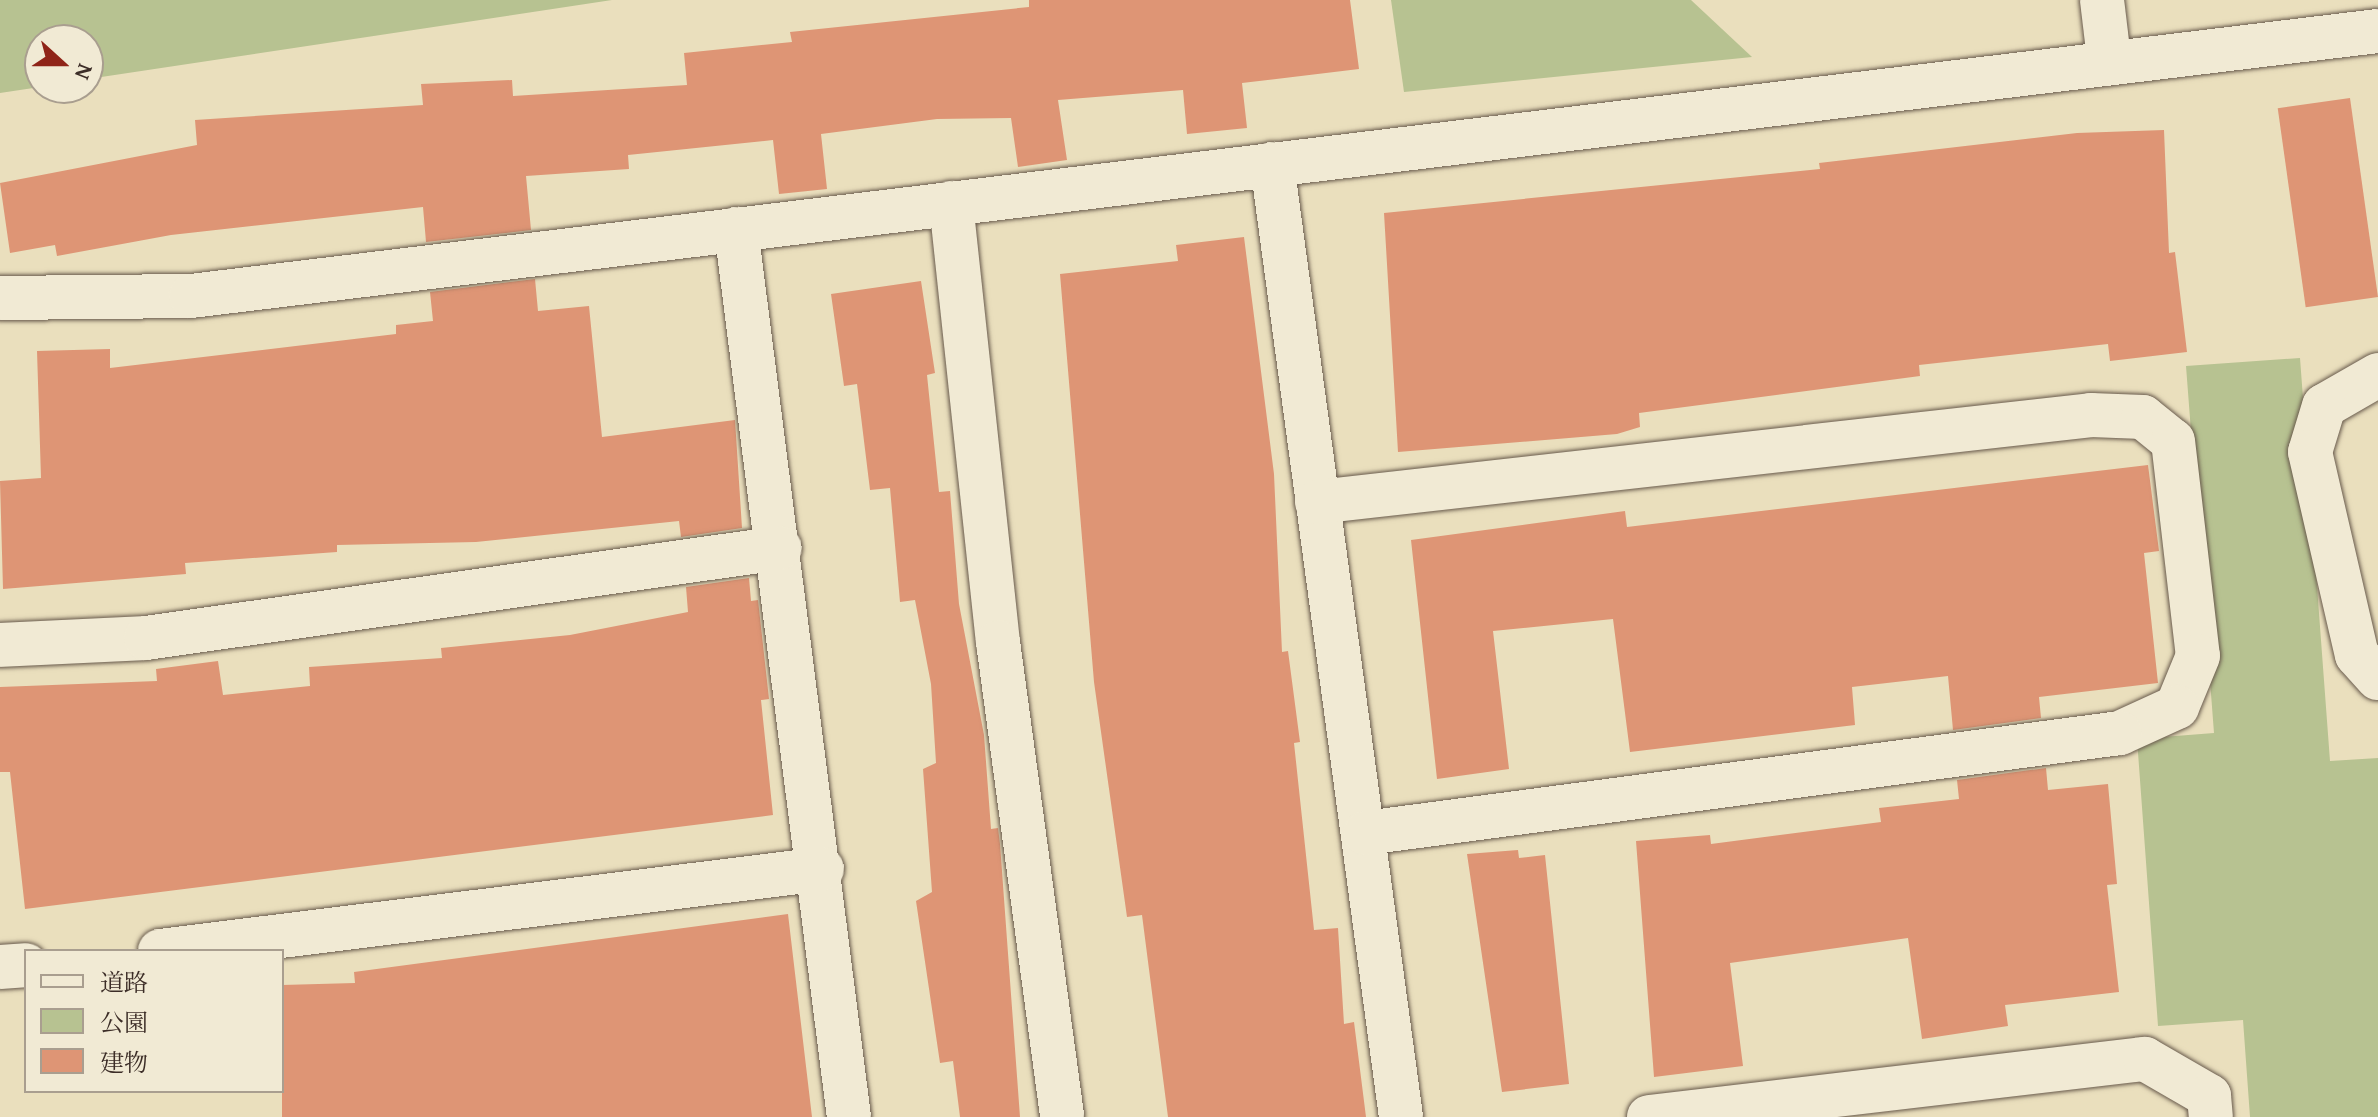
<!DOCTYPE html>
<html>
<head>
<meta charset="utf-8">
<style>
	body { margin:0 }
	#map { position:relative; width:2378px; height:1117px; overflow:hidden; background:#eadfbd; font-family:"Gentium Book Plus","Noto Serif JP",serif }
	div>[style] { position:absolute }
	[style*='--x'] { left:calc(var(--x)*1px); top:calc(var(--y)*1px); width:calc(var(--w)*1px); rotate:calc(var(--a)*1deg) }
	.green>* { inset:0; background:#b7c291 }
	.building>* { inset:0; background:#de9575; transform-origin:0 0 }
	.roads { filter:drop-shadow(0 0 2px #685a4c) drop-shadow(0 0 2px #685a4c) }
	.minor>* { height:44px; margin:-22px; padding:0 22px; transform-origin:22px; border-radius:22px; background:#f1ead4 }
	span { translate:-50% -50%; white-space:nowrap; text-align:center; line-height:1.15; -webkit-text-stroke:6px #f1ead4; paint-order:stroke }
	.legend { position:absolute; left:24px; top:949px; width:260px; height:144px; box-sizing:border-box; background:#f1ead4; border:2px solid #a99e8f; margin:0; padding:10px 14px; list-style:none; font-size:24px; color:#3c2d27 }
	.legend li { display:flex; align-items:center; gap:16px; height:40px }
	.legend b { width:40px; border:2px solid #a99e8f }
	.north { position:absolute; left:24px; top:24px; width:80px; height:80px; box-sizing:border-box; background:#f1ead4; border:2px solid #a99e8f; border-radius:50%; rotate:111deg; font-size:22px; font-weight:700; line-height:32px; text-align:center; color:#3c2d27 }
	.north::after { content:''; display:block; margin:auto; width:28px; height:36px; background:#8f2418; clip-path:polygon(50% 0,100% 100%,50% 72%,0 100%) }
</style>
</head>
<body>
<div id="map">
	<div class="green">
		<div style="clip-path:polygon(0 0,612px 0,88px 79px,88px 40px,40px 40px,40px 87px,0 93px)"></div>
		<div style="clip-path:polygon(1391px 0,1691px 0,1752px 57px,1404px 92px)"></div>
		<div style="clip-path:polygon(2300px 358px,2330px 761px,2378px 758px,2378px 1117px,2250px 1117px,2243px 1020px,2158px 1026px,2137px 739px,2214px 733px,2186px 366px)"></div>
	</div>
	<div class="building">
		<div style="clip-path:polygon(1029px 0,1350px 0,1359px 69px,1242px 83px,1247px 128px,1187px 134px,1183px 90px,1058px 100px,1067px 160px,1018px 167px,1011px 118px,937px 119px,821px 134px,827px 189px,779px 194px,773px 140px,628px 155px,629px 169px,526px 176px,531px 230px,426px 242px,423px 207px,171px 235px,57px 256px,55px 245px,10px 253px,0 183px,197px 145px,195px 120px,423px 105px,421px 84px,512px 80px,513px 96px,687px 85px,684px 53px,792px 42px,790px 32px,1029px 7px)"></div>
		<div style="left:2350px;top:98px;width:201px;height:73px;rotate:82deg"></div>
		<div style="clip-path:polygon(2164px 130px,2169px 253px,2175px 252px,2187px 352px,2110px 361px,2108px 344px,1919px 365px,1920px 376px,1639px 413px,1640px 427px,1617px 434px,1398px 452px,1384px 213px,1820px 169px,1819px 163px,2077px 133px)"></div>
		<div style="clip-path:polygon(1244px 237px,1274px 474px,1282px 652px,1288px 651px,1300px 742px,1294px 743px,1314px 930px,1338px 928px,1344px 1024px,1354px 1022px,1366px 1117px,1168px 1117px,1142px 915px,1127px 917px,1094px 682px,1060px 274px,1178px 261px,1176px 245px)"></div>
		<div style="clip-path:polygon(535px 279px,538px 311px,589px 306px,602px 437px,735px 420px,742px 528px,681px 537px,679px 521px,476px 542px,337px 545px,337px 552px,185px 563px,186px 574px,3px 589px,0 481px,41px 478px,37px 351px,110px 349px,110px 368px,396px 334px,396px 325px,433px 321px,430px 292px)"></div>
		<div style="clip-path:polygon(921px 281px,935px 373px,927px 375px,939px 492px,950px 491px,959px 604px,984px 735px,991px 829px,998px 828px,1000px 844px,1020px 1117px,960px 1117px,953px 1061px,940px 1063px,916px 901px,932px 892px,923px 769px,936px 763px,931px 684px,915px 600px,900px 602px,890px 488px,870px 490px,857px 384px,844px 386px,831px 294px)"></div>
		<div style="clip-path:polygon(2148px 465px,2159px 551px,2144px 553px,2158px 683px,2039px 697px,2041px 718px,1953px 730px,1948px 676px,1852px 687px,1855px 725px,1630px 752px,1613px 619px,1493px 631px,1509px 769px,1437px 779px,1411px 540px,1625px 511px,1627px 527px)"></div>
		<div style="clip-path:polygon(749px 578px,751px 601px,758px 600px,769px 699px,761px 700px,773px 815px,25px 909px,10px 772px,0 772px,0 687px,157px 681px,156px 669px,218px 661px,223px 695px,310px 686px,309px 667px,442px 658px,441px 648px,570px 635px,688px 612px,686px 587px)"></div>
		<div style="clip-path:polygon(2046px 768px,2048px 790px,2108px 784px,2117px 884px,2107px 885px,2119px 992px,2005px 1005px,2008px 1026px,1922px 1039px,1908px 938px,1730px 963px,1743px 1066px,1654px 1077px,1636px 841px,1710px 835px,1711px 844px,1881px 822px,1879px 808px,1959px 799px,1957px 780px)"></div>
		<div style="clip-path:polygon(1518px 850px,1519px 858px,1545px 855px,1569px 1084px,1502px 1092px,1467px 854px)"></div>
		<div style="clip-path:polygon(788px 914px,812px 1117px,282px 1117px,282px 985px,355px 983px,354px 972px)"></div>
	</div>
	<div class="roads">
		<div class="minor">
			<div style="--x:2102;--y:0;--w:59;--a:83.2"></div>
			<div style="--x:1272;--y:164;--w:962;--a:82.29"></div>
			<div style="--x:951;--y:203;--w:442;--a:83.9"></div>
			<div style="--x:998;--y:642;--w:479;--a:82.3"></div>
			<div style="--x:736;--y:229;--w:895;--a:82.75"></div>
			<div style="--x:0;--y:298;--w:191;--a:-0.6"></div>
			<div style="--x:191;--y:296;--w:2203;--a:-6.91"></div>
			<div style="--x:2378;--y:375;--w:62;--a:150.1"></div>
			<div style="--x:2324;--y:406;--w:48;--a:106.9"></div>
			<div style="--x:2310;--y:452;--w:208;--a:77"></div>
			<div style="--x:2357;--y:655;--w:31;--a:48"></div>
			<div style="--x:1317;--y:502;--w:779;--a:-6.41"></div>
			<div style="--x:2091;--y:415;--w:52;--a:2.2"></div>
			<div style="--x:2143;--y:417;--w:38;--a:39"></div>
			<div style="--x:2173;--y:441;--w:216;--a:83.4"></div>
			<div style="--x:2198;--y:656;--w:55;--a:112.4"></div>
			<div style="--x:2177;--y:707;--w:63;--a:155.5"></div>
			<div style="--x:2120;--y:733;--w:761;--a:172.45"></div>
			<div style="--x:0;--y:645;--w:146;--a:-2.7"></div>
			<div style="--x:146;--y:638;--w:640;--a:-8.08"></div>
			<div style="--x:160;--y:951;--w:667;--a:-7.06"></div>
			<div style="--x:0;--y:967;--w:26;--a:-4"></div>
			<div style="--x:1649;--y:1117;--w:499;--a:-6.7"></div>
			<div style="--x:2145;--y:1059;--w:74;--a:30"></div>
			<div style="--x:2209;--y:1096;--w:21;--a:85"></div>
		</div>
	</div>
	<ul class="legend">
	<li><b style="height:10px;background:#f1ead4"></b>道路</li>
	<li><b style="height:22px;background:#b7c291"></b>公園</li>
	<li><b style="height:22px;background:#de9575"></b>建物</li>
	</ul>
	<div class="north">N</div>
</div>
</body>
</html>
